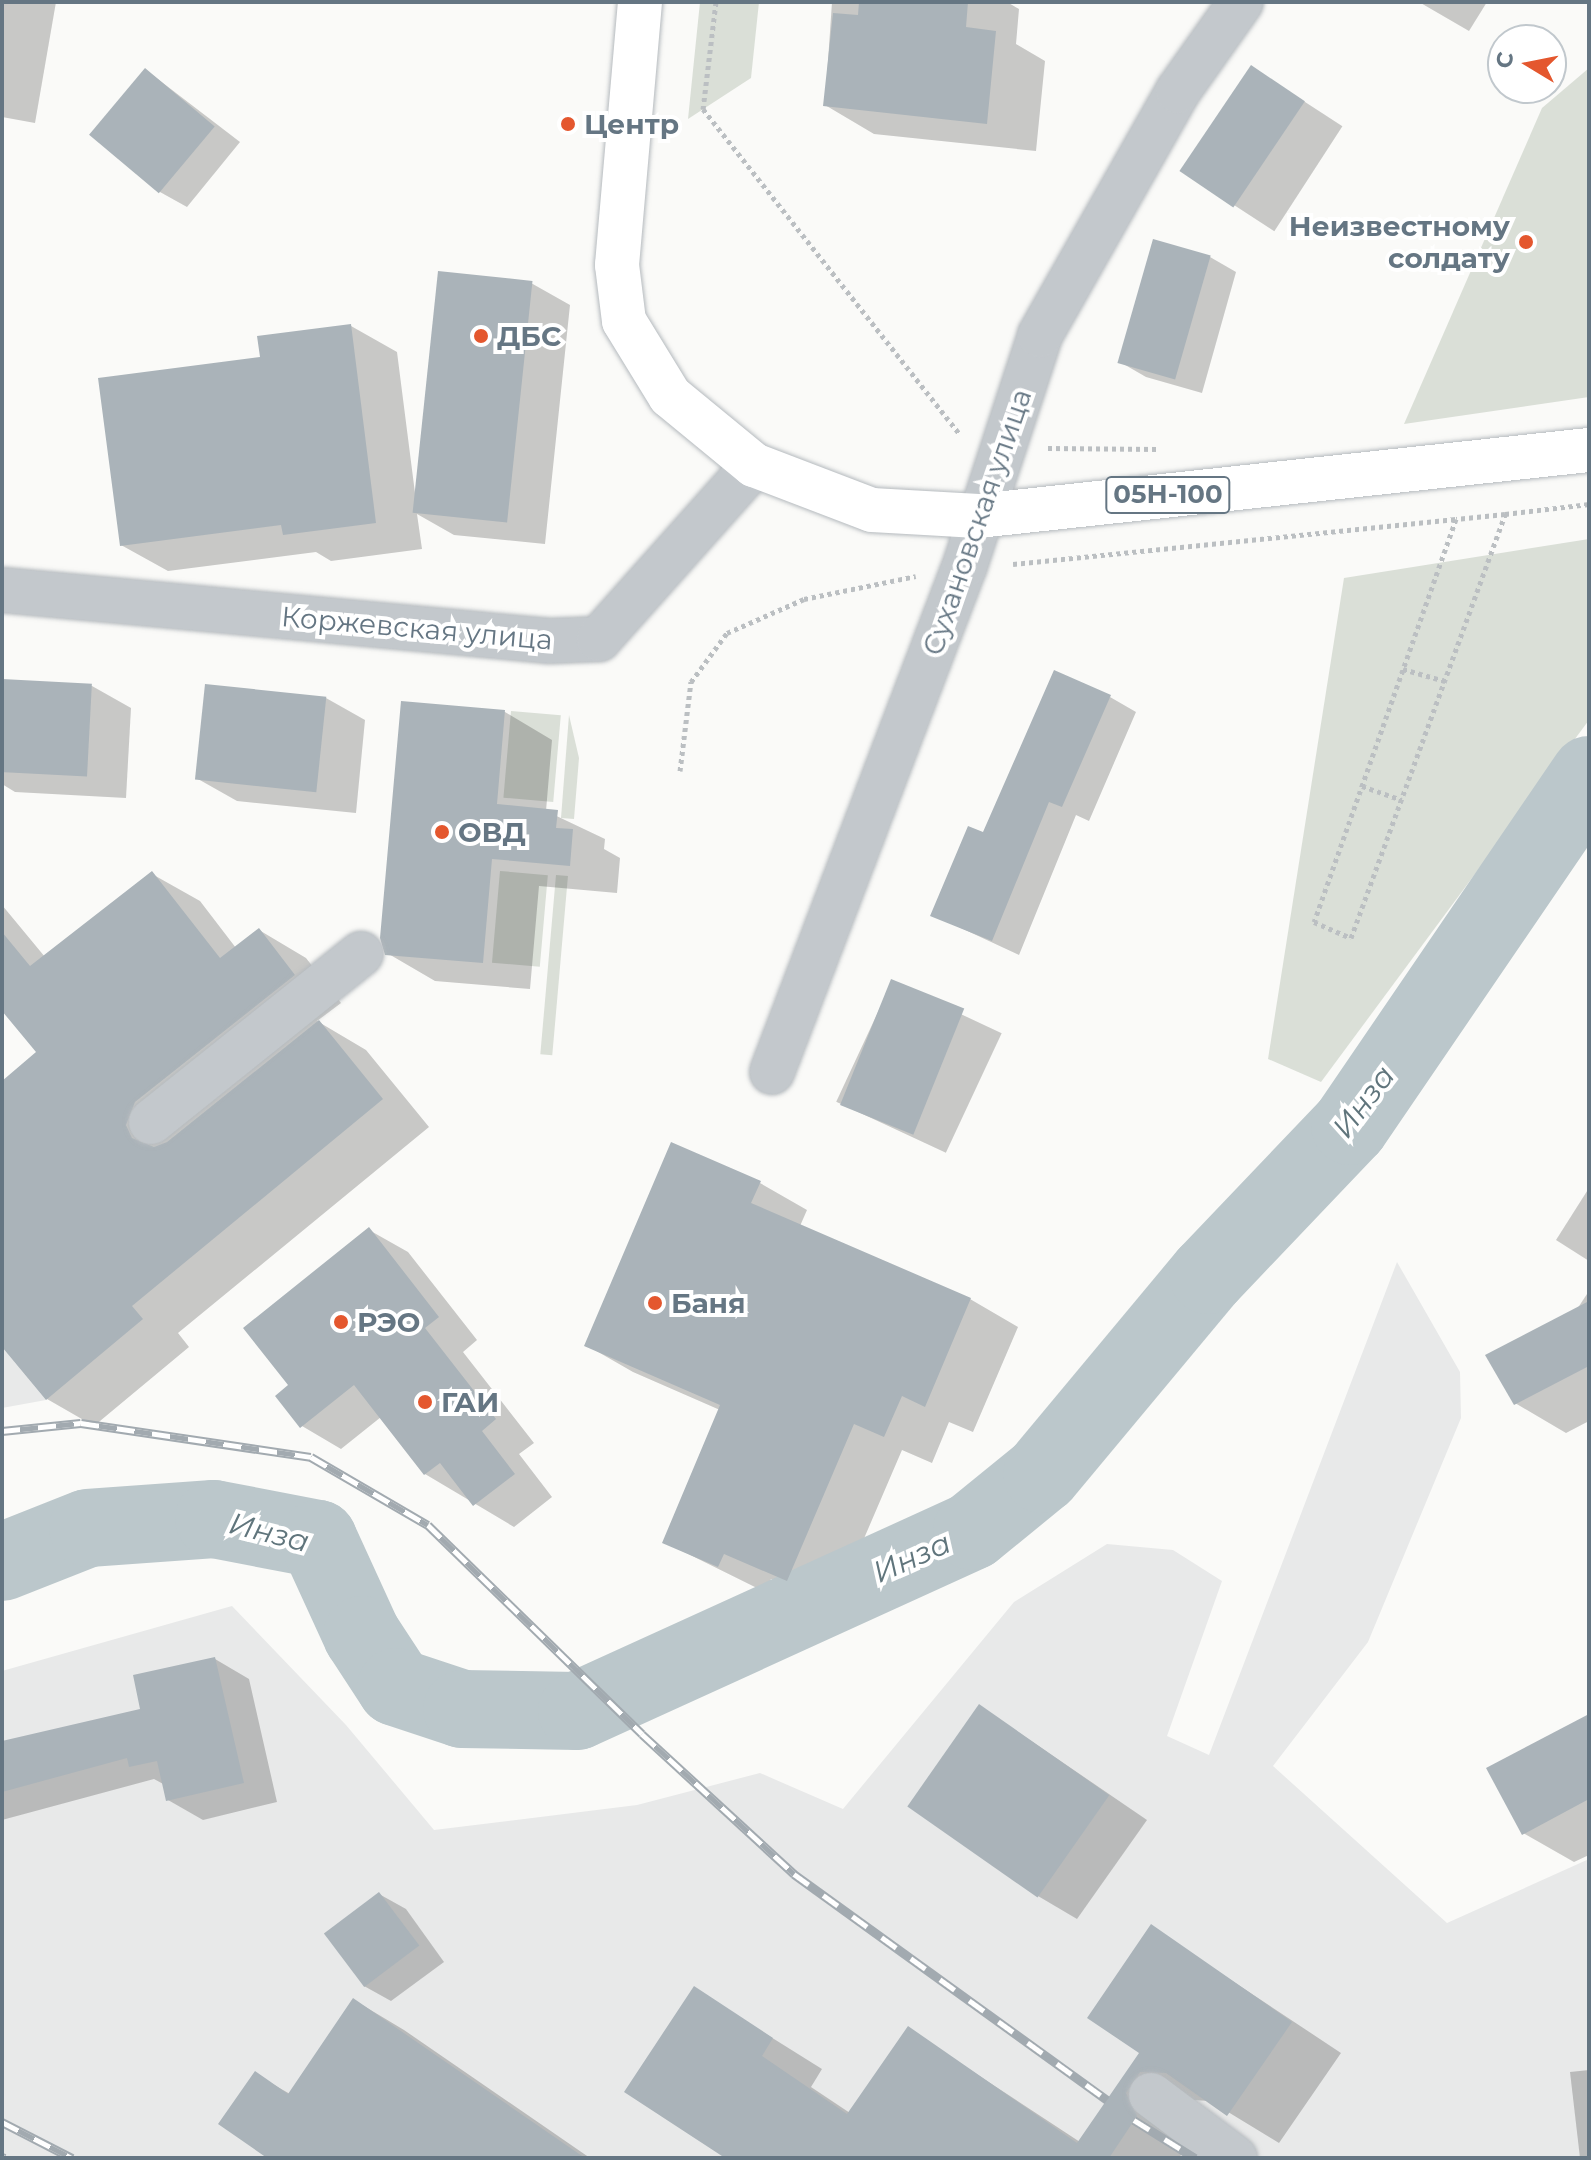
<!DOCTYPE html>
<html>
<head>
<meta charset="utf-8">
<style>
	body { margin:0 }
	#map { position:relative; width:1591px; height:2160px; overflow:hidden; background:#fafaf8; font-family:Montserrat,sans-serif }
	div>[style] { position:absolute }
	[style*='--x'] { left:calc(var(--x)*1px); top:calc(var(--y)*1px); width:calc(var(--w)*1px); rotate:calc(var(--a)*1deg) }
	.built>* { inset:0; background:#e8e9e9 }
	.green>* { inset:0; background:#dadfd7; transform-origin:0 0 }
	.shadow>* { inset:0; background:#0003; transform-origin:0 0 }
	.river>* { height:78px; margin:-39px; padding:0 39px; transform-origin:39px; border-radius:39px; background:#bbc7cb }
	.building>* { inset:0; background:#aab3b9; transform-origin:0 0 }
	.path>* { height:5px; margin-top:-2.5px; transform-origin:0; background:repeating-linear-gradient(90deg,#bbbfc2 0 4px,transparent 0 8px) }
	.roads { filter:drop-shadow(0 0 2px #b5babe) drop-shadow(0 0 2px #b5babe) }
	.minor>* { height:44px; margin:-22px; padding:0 22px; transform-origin:22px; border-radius:22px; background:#c3c8cc }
	.major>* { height:44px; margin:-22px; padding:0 22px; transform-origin:22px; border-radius:22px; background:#fff }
	.rail>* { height:9px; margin-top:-4.5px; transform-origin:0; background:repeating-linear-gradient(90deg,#fff 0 18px,#a2aab0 0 36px); box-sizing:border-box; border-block:2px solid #a2aab0 }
	.dots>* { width:22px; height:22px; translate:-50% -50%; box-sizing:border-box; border:4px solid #fff; border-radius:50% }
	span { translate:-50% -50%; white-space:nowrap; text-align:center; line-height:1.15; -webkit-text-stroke:8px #fff; paint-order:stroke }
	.shield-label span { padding:2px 6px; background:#fff; border:2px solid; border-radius:6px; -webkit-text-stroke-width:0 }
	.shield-label { font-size:26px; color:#657683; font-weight:700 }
	.poi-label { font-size:28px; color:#657683; font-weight:700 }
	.left { translate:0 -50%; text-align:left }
	.right { translate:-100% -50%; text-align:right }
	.street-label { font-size:28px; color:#657683 }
	.water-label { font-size:30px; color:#60757c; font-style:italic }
	.frame { position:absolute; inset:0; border:4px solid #657683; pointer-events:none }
	.north { position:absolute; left:1487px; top:24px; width:80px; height:80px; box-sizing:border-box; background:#fff; border:2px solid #c1c8cd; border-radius:50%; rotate:280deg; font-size:22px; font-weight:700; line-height:32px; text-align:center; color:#657683 }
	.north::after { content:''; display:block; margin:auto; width:28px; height:36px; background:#e4572e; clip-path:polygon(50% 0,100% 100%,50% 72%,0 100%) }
</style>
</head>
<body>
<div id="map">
	<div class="built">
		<div style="clip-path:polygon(1397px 1262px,1460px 1372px,1461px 1418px,1368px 1642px,1273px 1766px,1447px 1923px,1589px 1859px,1589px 2158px,2px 2158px,2px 1671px,232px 1606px,346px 1725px,434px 1830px,637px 1805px,760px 1773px,843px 1809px,1014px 1602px,1107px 1544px,1173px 1550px,1222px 1581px,1167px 1736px,1209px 1755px)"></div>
		<div style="clip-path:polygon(2px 1347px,46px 1400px,2px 1408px)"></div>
	</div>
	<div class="green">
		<div style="clip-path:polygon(700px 2px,759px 2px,751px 78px,688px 119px)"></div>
		<div style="clip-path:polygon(1589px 68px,1589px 397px,1404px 424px,1542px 108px)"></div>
		<div style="clip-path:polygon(1589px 539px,1589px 720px,1321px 1082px,1268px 1059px,1344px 578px)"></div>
		<div style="left:511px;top:711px;width:50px;height:87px;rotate:5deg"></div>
		<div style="clip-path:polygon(569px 715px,579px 758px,574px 819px,561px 818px)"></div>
		<div style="left:500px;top:871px;width:48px;height:92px;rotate:5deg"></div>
		<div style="left:556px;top:875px;width:12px;height:180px;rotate:5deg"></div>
	</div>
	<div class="shadow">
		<div style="clip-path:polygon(2px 2px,56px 2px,35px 123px,2px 117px)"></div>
		<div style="clip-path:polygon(832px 2px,1007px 2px,1019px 9px,1016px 44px,1045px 61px,1036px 151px,874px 134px,825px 105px)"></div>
		<div style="clip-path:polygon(1419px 2px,1487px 2px,1469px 31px)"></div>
		<div style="left:1251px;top:67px;width:109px;height:125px;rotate:33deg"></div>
		<div style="clip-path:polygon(146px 70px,240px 142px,187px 207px,160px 192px)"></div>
		<div style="clip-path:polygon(1210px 257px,1236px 272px,1202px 393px,1146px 377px,1120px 362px)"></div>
		<div style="clip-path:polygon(531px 283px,570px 305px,545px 544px,454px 535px,417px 514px,422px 549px,331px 561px,316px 552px,168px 571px,121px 545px,262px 359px,351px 326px,397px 352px,415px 493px)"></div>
		<div style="clip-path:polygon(2px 681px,92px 686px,131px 708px,126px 798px,15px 792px,2px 784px)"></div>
		<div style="clip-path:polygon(1110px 697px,1136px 712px,1089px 821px,1076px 815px,1019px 955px,933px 915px,984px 835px)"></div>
		<div style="clip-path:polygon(326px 698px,365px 720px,356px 813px,237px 801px,198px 779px)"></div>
		<div style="clip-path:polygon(403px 703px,505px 712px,552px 740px,546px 811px,605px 839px,604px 849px,620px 858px,617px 893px,539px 886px,530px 989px,435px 981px,387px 953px)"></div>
		<div style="clip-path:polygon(152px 874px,200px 901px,236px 948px,259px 930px,306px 958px,341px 1003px,317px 1021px,366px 1050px,429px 1127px,178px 1333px,189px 1347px,94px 1426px,47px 1399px,2px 1344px,2px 1083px,39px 1052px,2px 1008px,2px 905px,45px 957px)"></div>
		<div style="left:892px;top:982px;width:121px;height:132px;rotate:25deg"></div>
		<div style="clip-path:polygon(760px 1183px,807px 1210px,800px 1226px,970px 1299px,1018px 1327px,973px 1432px,949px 1422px,932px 1463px,902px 1450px,835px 1606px,771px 1579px,765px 1592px,664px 1542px,720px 1410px,633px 1372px,586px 1345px)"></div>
		<div style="clip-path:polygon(1589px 1188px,1589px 1261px,1556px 1240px)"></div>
		<div style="clip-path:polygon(369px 1230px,408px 1252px,477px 1340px,463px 1352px,534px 1443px,519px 1454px,552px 1497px,514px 1527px,425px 1474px,381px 1417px,341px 1449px,302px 1426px,290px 1385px)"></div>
		<div style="clip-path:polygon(1589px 1291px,1589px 1421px,1566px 1433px,1515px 1403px)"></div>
		<div style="clip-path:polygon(215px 1659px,249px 1679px,277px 1802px,203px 1820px,168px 1800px,165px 1785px,154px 1779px,2px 1820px,2px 1745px,143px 1711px)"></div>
		<div style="clip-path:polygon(980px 1706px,1147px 1820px,1077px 1919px,1038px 1896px)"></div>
		<div style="clip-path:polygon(1589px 1717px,1589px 1855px,1574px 1862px,1523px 1833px)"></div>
		<div style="clip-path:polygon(379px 1894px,406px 1909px,444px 1962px,391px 2001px,364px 1986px)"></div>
		<div style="clip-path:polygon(1151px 1927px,1341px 2053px,1279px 2143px,1210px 2101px,1192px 2100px,1187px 2146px,1179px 2158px,734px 2158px,694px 1989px,822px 2069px,811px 2087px,850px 2113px,908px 2029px,1080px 2142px,1141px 2053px)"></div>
		<div style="clip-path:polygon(354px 2000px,404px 2030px,590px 2158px,271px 2158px,255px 2074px,290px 2094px)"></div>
		<div style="clip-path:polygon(1589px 2070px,1589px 2158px,1580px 2158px,1570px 2072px)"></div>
	</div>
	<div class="river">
		<div style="--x:2;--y:1562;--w:92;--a:-21.6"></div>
		<div style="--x:88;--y:1528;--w:126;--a:-4.1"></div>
		<div style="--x:214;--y:1519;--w:106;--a:10.9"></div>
		<div style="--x:318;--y:1539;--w:106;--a:65.4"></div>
		<div style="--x:362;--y:1635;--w:62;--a:56.8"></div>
		<div style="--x:396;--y:1687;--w:70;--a:18.4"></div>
		<div style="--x:462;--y:1709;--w:115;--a:1"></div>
		<div style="--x:577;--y:1711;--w:434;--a:-24.5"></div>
		<div style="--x:972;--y:1531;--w:90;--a:-39.2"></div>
		<div style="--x:1042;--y:1474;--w:259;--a:-50.2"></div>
		<div style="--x:1208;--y:1275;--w:206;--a:-46.4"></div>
		<div style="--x:1350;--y:1126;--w:425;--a:-55.7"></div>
	</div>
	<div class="building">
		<div style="clip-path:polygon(859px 2px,968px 2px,966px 27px,996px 31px,987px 124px,823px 106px,833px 13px,858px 15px)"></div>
		<div style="left:1251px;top:65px;width:65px;height:128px;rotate:34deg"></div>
		<div style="left:145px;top:68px;width:91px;height:87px;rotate:40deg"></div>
		<div style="left:1153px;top:239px;width:60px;height:129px;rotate:16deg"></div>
		<div style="left:438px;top:271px;width:95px;height:243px;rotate:6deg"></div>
		<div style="clip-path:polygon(351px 324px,376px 523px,283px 535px,281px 525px,120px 546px,98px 378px,260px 357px,257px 336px)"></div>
		<div style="clip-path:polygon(1054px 670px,1111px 695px,1062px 807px,1049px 802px,992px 941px,930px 916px,968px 826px,983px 832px)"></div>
		<div style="left:2px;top:679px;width:90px;height:93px;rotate:3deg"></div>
		<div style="left:205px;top:684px;width:122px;height:96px;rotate:6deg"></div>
		<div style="clip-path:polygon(401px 701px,505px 710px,497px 804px,558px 810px,556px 828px,573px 829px,570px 866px,492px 859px,483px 963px,385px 955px,380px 938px)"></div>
		<div style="clip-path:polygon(152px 871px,220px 958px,259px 928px,295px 975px,135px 1102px,126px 1125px,132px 1138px,154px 1147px,167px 1142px,319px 1020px,383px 1099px,132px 1306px,143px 1319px,46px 1400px,2px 1347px,2px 1081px,36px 1052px,2px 1011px,2px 932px,30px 966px)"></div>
		<div style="left:891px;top:979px;width:79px;height:136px;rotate:22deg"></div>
		<div style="clip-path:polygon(671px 1142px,761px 1181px,751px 1203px,971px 1298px,925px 1407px,902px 1396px,884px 1437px,854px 1424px,787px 1581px,724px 1554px,718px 1567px,662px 1543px,720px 1405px,584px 1346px)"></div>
		<div style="clip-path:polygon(369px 1227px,439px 1317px,425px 1328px,496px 1419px,482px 1431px,515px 1474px,473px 1506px,440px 1463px,424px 1475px,354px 1385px,300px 1428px,275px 1396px,288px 1385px,243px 1328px)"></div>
		<div style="clip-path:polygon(1589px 1301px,1589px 1366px,1514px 1405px,1485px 1355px)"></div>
		<div style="clip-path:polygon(215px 1657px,244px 1783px,166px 1801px,157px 1761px,129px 1767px,127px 1758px,2px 1792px,2px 1741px,140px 1709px,133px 1675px)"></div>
		<div style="left:979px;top:1704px;width:159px;height:125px;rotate:35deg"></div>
		<div style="clip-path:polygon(1589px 1714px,1589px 1799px,1522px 1835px,1486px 1768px)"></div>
		<div style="left:379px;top:1892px;width:67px;height:69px;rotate:53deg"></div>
		<div style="clip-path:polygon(1151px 1924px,1292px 2022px,1227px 2116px,1166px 2073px,1140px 2072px,1126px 2093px,1137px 2116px,1109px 2158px,725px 2158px,624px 2092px,694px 1986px,773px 2038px,762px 2056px,847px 2114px,908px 2026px,1077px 2143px,1139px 2053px,1087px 2018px)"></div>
		<div style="clip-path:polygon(353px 1998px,585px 2158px,267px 2158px,218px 2124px,255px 2071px,288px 2094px)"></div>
	</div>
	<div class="path">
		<div style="--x:716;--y:2;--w:108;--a:96.9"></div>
		<div style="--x:703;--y:109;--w:415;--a:51.7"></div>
		<div style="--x:1048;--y:448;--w:110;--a:0.5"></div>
		<div style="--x:1505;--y:514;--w:85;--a:-6.8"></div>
		<div style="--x:1013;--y:564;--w:445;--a:-5.8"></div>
		<div style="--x:1456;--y:519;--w:427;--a:109.4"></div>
		<div style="--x:1314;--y:922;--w:40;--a:23.4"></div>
		<div style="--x:1351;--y:938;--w:451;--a:-70"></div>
		<div style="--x:1505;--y:514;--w:49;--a:174.2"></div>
		<div style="--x:1403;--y:669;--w:44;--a:15.9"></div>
		<div style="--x:680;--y:771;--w:90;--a:-83"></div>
		<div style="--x:691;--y:682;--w:61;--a:-53.7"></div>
		<div style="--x:727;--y:633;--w:84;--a:-23.8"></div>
		<div style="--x:804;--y:599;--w:114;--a:-11.6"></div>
		<div style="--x:1362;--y:786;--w:42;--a:19.3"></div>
	</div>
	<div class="roads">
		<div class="minor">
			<div style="--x:2;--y:590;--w:550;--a:5.32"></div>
			<div style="--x:550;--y:641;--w:49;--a:-2.3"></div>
			<div style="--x:599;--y:639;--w:233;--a:-48.3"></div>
			<div style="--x:772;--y:1072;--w:542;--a:-69.16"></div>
			<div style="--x:965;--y:565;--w:242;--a:-71.9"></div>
			<div style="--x:1040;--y:335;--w:280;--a:-60.5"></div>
			<div style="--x:1178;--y:91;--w:109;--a:-54.7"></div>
			<div style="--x:151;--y:1122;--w:269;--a:-38.7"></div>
			<div style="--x:1151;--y:2095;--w:105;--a:36.9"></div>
		</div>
		<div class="major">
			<div style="--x:640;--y:2;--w:264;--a:95"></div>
			<div style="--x:617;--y:265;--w:56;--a:82.9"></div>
			<div style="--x:624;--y:321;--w:88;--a:58.5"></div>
			<div style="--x:670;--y:396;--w:109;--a:39.4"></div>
			<div style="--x:754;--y:465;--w:126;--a:20.9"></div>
			<div style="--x:872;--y:510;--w:106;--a:3.2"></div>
			<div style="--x:978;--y:516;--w:615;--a:-6.17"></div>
		</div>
	</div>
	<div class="rail">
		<div style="--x:2;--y:1431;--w:79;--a:-5.8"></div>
		<div style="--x:81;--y:1423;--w:232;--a:8.4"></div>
		<div style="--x:311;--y:1457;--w:135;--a:30.2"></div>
		<div style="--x:428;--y:1525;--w:299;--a:44.3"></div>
		<div style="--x:642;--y:1734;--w:207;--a:42.6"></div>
		<div style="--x:794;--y:1874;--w:386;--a:35.8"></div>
		<div style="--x:1134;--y:2120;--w:72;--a:31.9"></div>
		<div style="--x:2;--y:2122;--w:79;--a:27.2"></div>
		<div style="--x:2;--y:2157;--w:3;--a:18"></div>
	</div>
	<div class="dots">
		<div style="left:568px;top:124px;background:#e4572e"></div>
		<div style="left:1526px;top:242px;background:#e4572e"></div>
		<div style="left:481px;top:336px;background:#e4572e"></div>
		<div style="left:442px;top:832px;background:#e4572e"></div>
		<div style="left:655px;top:1303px;background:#e4572e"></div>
		<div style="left:341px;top:1322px;background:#e4572e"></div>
		<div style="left:425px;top:1402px;background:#e4572e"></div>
	</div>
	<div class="shield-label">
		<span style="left:1168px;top:495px">05Н-100</span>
	</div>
	<div class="poi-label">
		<span class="left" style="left:584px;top:124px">Центр</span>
		<span class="right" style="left:1510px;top:242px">Неизвестному<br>солдату</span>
		<span class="left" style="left:497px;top:336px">ДБС</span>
		<span class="left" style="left:458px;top:832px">ОВД</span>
		<span class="left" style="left:671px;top:1303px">Баня</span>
		<span class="left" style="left:357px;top:1322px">РЭО</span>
		<span class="left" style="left:441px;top:1402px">ГАИ</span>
	</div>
	<div class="street-label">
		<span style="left:977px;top:522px;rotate:-71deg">Сухановская улица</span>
		<span style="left:417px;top:628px;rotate:5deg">Коржевская улица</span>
	</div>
	<div class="water-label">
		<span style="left:1364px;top:1102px;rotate:-53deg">Инза</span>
		<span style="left:269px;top:1533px;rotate:14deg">Инза</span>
		<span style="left:912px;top:1558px;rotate:-24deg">Инза</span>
	</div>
	<div class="frame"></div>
	<div class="north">С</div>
</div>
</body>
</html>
